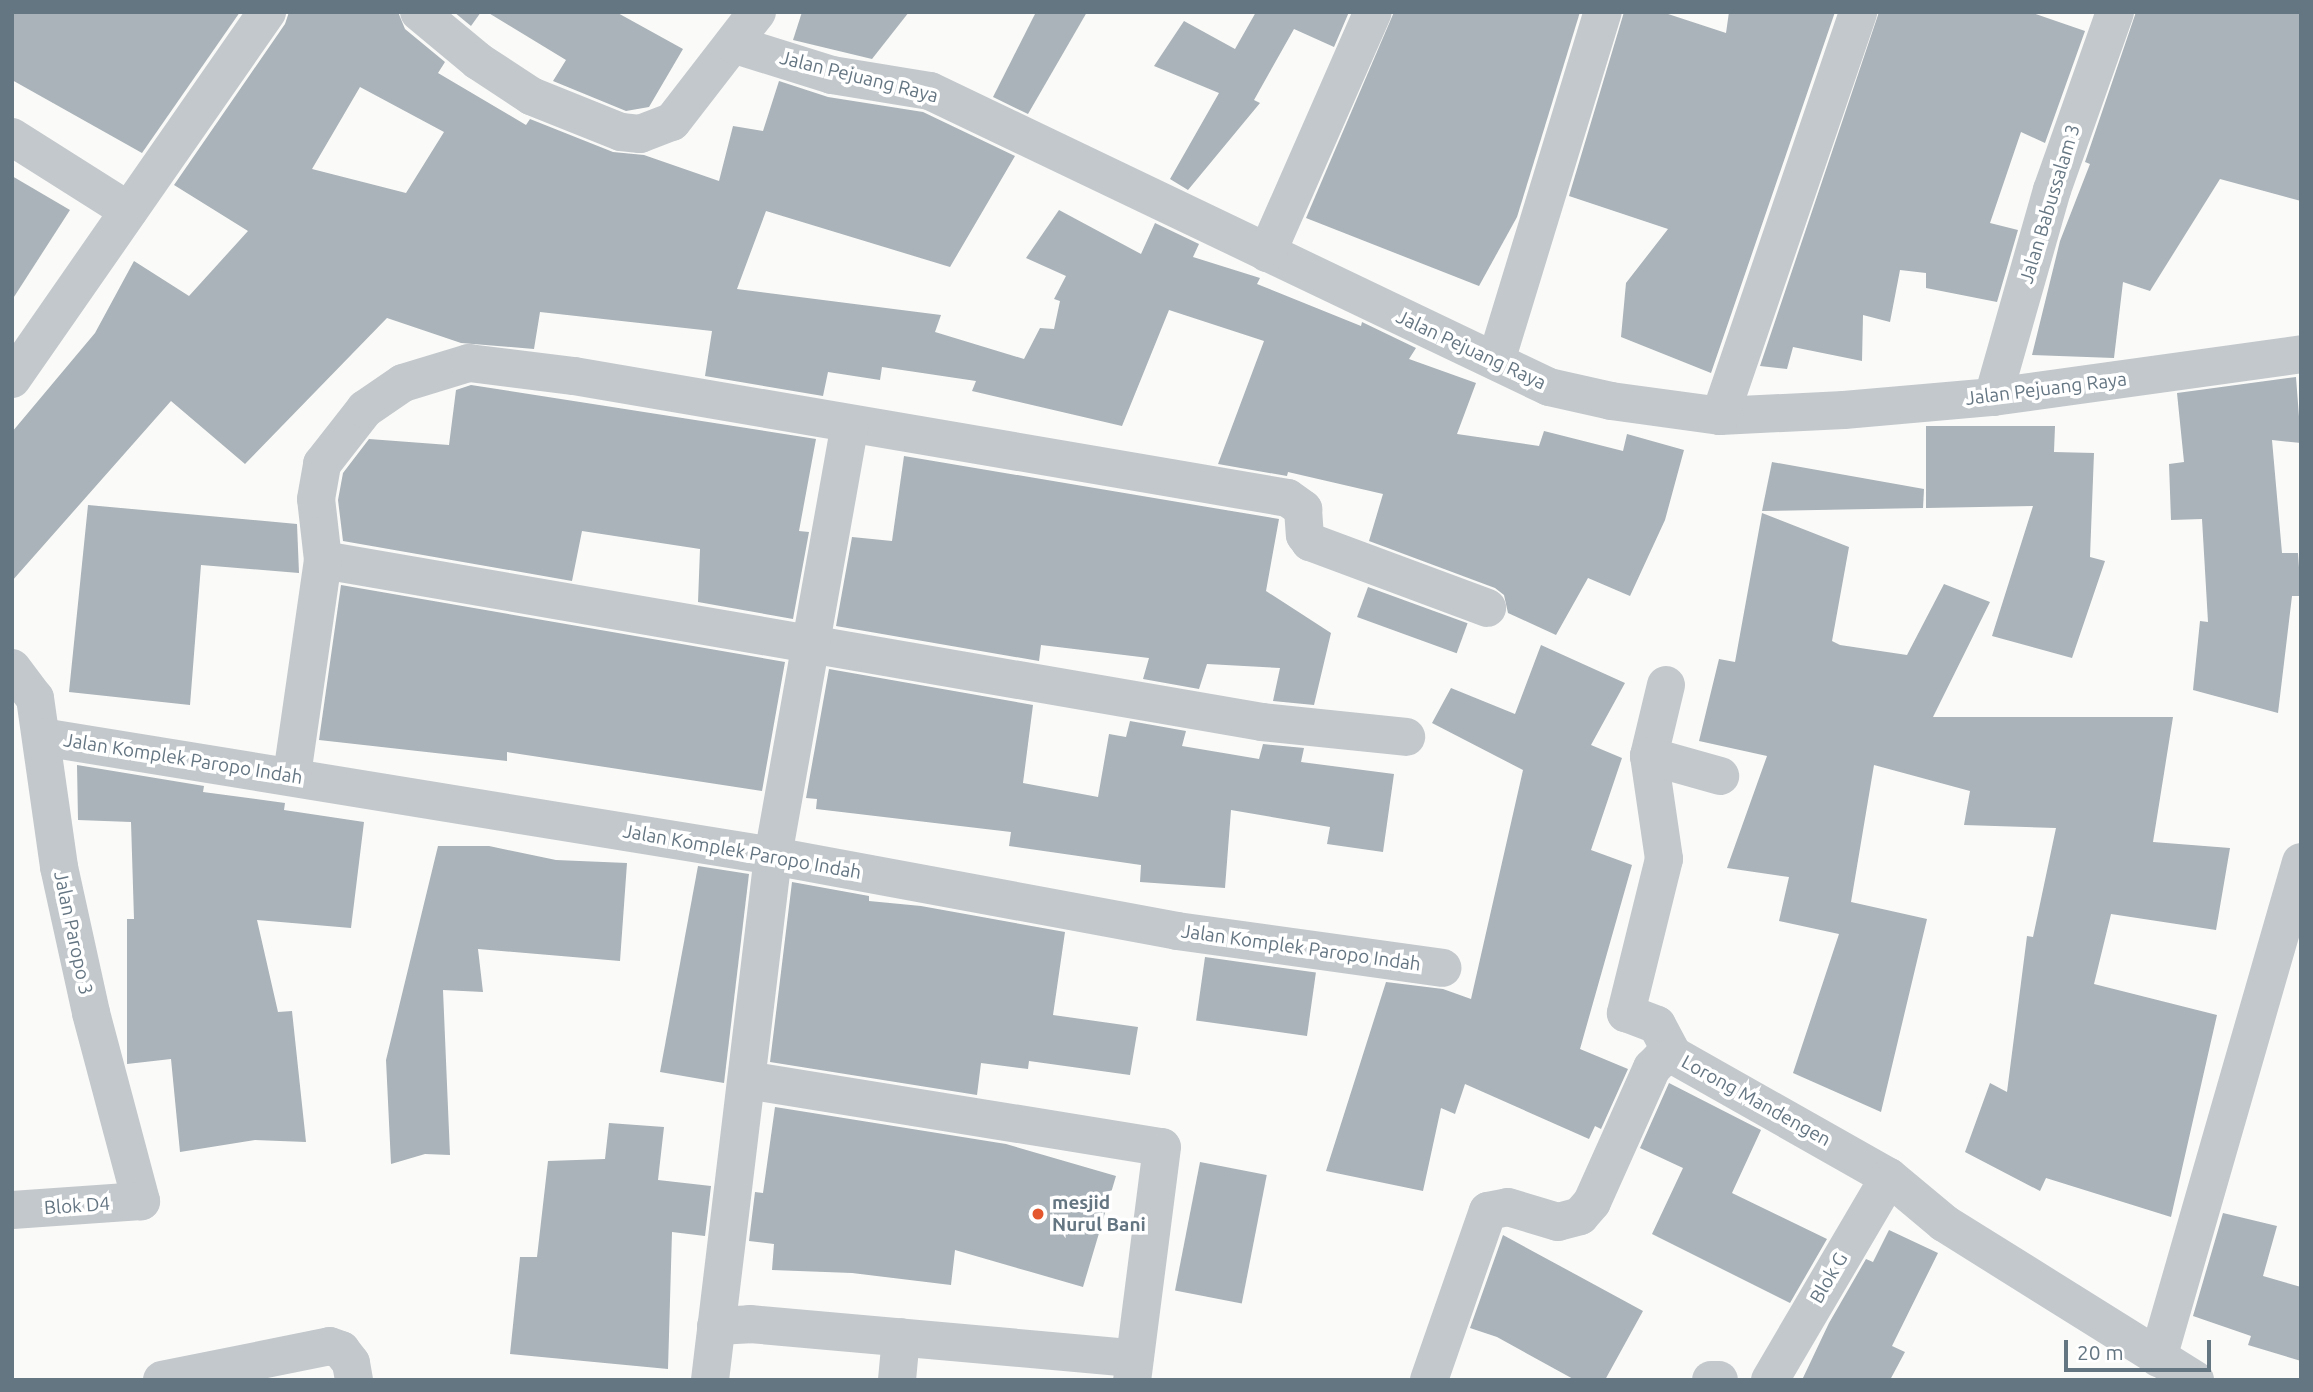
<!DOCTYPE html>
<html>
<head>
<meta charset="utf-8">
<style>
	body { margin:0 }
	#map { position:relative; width:2313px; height:1392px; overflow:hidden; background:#fafaf8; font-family:Ubuntu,sans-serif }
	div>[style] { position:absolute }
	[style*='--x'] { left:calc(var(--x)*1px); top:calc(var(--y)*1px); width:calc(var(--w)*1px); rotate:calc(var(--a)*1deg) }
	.building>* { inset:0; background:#aab3b9; transform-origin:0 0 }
	.minor>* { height:38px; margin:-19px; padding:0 19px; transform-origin:19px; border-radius:19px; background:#c3c8cc }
	.dots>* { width:19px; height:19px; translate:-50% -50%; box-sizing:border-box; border:4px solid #fff; border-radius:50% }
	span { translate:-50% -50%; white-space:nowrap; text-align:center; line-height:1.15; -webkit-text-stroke:7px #fff; paint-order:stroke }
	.street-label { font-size:19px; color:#657683 }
	.poi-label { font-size:19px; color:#657683; font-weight:700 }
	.left { translate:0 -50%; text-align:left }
	.frame { position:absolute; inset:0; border:14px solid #657683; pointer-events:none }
	.scale { position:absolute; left:2064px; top:1340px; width:147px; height:32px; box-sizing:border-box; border:4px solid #657683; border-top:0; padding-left:9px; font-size:21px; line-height:24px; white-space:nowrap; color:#657683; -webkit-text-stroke:5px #fff; paint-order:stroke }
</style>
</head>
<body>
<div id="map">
	<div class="building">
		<div style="clip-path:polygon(12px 12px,240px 12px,142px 153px,12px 80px)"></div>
		<div style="clip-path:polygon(evenodd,289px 12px,398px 12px,405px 29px,445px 62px,438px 73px,526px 125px,530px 119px,613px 152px,644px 155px,719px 181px,733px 126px,763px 131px,779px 81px,828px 97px,923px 112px,1015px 156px,950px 267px,766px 211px,737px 289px,941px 315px,935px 332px,1024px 359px,1040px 328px,1054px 329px,1060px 301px,1054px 299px,1066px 276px,1026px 258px,1059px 210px,1141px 254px,1155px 223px,1199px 244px,1193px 257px,1260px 278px,1257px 284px,1361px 326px,1362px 322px,1416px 348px,1409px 359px,1476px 383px,1457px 434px,1539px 446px,1544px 431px,1623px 451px,1627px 434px,1684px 450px,1665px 520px,1630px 596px,1588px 578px,1556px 635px,1508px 613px,1504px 595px,1495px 588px,1369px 541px,1383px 494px,1288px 472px,1287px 476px,1218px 464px,1264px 341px,1169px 310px,1122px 426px,972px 391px,976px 381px,882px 367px,880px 380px,828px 372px,823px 396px,705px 376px,712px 331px,540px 312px,534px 349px,461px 343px,387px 318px,245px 464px,171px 401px,12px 581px,12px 432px,95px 333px,134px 261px,189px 296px,248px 231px,174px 185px,285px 24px,289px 12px,360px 87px,444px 132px,406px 193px,312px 169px,360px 87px)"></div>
		<div style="clip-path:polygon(454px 12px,481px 12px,471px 26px)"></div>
		<div style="clip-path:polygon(487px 12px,616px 12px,683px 49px,649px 107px,626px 111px,553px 81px,566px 60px)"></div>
		<div style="clip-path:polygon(802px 12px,909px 12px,872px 59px,793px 40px)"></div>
		<div style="clip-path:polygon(1036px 12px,1087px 12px,1028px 114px,993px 97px)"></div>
		<div style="clip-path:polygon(1256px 12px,1349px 12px,1334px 47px,1294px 29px,1254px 100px,1260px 103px,1188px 190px,1170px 179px,1219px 93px,1154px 66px,1184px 21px,1235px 49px)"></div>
		<div style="clip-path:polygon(1394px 12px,1580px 12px,1517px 217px,1479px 286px,1306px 218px)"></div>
		<div style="clip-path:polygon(1624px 12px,1662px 12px,1726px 33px,1729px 12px,1835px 12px,1711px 373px,1621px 337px,1626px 283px,1668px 229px,1569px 196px)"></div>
		<div style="clip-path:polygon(1879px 12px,2030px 12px,2085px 31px,2045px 143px,2021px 132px,1990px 223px,2018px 230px,1997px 302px,1926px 288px,1926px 273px,1900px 270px,1890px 322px,1863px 315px,1862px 361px,1793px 347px,1787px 369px,1760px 366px)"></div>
		<div style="clip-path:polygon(2136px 12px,2301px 12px,2301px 201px,2220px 179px,2150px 291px,2123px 282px,2114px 358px,2032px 355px,2060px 241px,2090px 164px,2085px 162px)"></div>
		<div style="clip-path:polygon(12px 176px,70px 210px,12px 300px)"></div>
		<div style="clip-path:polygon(2296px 377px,2301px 443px,2272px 440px,2282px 553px,2298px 553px,2301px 596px,2292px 596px,2278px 713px,2193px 690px,2200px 621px,2208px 622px,2202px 519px,2171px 520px,2169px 464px,2184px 462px,2177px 393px)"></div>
		<div style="clip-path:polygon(471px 385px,816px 439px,799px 531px,809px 532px,793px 619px,698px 602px,700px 549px,582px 531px,572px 581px,343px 541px,338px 500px,343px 473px,369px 439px,449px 445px,456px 390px)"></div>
		<div style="clip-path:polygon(1926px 426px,2055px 426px,2054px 452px,2094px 453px,2090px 557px,2105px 561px,2072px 658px,1992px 636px,2033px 506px,1926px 508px)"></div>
		<div style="clip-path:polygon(904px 456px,1279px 519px,1266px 591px,1331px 633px,1314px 705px,1273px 701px,1280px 668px,1207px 664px,1199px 689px,1143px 679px,1149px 658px,1041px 645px,1039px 661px,836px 626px,852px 537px,892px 541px)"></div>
		<div style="clip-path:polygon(1772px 462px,1924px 489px,1923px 508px,1762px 511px)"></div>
		<div style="clip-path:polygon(88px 505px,297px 524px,299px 573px,201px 565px,190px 705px,69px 692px)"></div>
		<div style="clip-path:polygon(1762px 513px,1849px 547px,1832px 641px,1840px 645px,1907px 655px,1944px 584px,1990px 602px,1933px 717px,2173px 717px,2153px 842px,2230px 848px,2216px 930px,2111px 914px,2094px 984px,2217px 1015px,2171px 1217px,2046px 1178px,2040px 1191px,1965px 1152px,1990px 1083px,2007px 1092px,2027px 936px,2033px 937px,2056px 828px,1964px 825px,1970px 791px,1874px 765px,1851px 902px,1927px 919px,1881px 1112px,1793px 1073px,1839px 934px,1779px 921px,1789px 877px,1727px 868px,1767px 756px,1699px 741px,1719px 659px,1735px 662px)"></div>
		<div style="clip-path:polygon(341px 585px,785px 662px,762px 791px,507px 752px,507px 761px,319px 740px)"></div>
		<div style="left:1368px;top:587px;width:106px;height:32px;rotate:20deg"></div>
		<div style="clip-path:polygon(1541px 645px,1625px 683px,1591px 745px,1622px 758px,1591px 850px,1632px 865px,1580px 1049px,1628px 1069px,1601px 1129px,1595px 1126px,1589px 1139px,1465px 1084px,1455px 1114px,1441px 1108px,1423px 1191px,1326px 1171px,1386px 982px,1443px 989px,1471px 999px,1523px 770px,1432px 723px,1451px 688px,1515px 714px)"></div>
		<div style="clip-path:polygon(829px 669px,1033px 705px,1023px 783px,1098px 797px,1109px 734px,1126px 737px,1130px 721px,1186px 731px,1182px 746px,1259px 759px,1263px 744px,1304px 748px,1301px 762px,1394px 774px,1383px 852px,1327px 844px,1330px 827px,1231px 810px,1225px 888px,1140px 882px,1141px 865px,1009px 846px,1011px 832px,816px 809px,817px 799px,806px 798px)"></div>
		<div style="clip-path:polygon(77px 765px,204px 786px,203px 792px,285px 803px,284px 810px,364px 822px,351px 928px,257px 920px,278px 1012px,292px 1011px,306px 1142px,255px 1140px,180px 1152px,171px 1059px,127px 1064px,127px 919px,134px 919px,131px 822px,78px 820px)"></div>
		<div style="clip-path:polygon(438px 846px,489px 846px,556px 860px,627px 863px,620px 961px,478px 949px,483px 992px,443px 990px,450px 1155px,425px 1154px,391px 1164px,386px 1060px)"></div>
		<div style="clip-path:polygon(698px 866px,749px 874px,724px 1083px,660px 1072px)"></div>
		<div style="clip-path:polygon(792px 882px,869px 896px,869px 901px,921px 906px,1065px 932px,1053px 1015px,1138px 1027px,1130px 1075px,1029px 1061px,1028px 1069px,981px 1063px,977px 1095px,770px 1062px)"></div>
		<div style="left:1205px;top:957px;width:112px;height:64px;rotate:8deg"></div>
		<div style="clip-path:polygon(1669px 1083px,1761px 1130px,1732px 1193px,1827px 1239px,1790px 1303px,1652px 1234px,1683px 1168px,1640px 1148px)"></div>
		<div style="clip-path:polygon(775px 1107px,1006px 1144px,1116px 1176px,1083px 1287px,955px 1250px,951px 1285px,852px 1273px,772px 1270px,774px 1244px,749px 1241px,755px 1192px,763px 1193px)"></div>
		<div style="clip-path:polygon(609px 1123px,664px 1127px,658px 1180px,711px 1186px,705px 1236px,672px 1232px,668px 1369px,510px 1354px,520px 1257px,537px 1257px,548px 1161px,605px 1159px)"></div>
		<div style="left:1200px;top:1162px;width:68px;height:131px;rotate:11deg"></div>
		<div style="clip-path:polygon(2223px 1213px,2277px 1226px,2263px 1276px,2301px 1287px,2301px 1361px,2248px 1345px,2251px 1336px,2193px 1316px)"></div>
		<div style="clip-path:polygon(1889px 1230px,1938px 1253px,1892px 1346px,1905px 1352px,1890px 1380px,1802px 1380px,1829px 1323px,1866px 1259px,1873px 1262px)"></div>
		<div style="clip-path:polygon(1503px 1235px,1643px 1311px,1605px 1380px,1575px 1380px,1497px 1337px,1470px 1328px)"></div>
	</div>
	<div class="minor">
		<div style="--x:419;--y:12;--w:77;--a:39.7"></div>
		<div style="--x:478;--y:61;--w:64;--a:33.4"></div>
		<div style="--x:531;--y:96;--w:97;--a:21.8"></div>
		<div style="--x:621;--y:132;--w:19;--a:6"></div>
		<div style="--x:640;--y:134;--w:34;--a:-21"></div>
		<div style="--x:672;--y:122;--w:139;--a:-52.3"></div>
		<div style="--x:733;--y:44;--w:104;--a:17.4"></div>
		<div style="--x:832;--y:75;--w:99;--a:9.3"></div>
		<div style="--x:930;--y:91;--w:686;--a:25.56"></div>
		<div style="--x:1549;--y:387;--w:64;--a:12.7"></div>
		<div style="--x:1611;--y:401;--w:110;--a:7.8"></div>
		<div style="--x:1720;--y:416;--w:124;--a:-2.8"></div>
		<div style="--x:1844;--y:410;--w:150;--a:-5"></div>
		<div style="--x:1993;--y:397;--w:311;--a:-7.9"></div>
		<div style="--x:12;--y:137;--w:138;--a:32.3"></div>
		<div style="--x:1267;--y:253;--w:263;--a:-66.3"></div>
		<div style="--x:1496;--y:361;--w:365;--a:-73"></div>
		<div style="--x:12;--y:379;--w:447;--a:-55.2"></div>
		<div style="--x:1993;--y:397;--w:215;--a:-74.1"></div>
		<div style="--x:2052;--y:190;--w:189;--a:-70.5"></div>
		<div style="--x:1720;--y:416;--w:427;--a:-71.1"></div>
		<div style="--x:323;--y:560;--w:953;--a:9.79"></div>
		<div style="--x:1262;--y:722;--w:145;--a:5.9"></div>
		<div style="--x:12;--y:668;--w:38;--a:53"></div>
		<div style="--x:35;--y:698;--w:171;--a:81.9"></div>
		<div style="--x:59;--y:867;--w:149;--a:77.6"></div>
		<div style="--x:91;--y:1013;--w:195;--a:75.1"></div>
		<div style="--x:141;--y:1201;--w:129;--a:176"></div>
		<div style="--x:1666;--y:685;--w:73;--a:103.5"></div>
		<div style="--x:1649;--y:756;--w:104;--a:81.7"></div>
		<div style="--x:1664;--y:859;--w:159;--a:103.9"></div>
		<div style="--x:1626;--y:1013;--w:33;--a:21"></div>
		<div style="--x:1657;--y:1025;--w:34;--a:62"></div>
		<div style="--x:42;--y:737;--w:741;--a:9.25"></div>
		<div style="--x:773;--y:856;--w:411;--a:10.5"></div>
		<div style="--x:1177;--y:931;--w:268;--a:7.9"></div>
		<div style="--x:1649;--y:756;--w:74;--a:15.7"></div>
		<div style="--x:292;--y:775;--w:217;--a:-81.8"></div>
		<div style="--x:323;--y:560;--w:61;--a:-96.5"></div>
		<div style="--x:316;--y:499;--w:36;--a:-80"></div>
		<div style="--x:322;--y:464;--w:70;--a:-52"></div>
		<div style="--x:365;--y:409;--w:46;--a:-34.4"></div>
		<div style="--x:403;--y:383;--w:69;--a:-16.9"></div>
		<div style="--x:469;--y:363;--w:106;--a:7.1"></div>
		<div style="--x:574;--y:376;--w:724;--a:9.7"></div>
		<div style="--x:1288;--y:498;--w:19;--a:36"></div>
		<div style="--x:1303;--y:509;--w:26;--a:86"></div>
		<div style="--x:1305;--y:535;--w:9;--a:54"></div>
		<div style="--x:1310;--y:542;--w:189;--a:20.4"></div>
		<div style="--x:747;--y:1080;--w:420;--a:9.2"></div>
		<div style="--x:1162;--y:1147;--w:235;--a:97.3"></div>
		<div style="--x:716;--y:1326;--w:34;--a:-3"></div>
		<div style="--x:750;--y:1324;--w:386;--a:5.1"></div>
		<div style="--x:2158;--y:1358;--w:516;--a:-73.92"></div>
		<div style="--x:162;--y:1380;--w:171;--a:-11.4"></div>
		<div style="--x:330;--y:1346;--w:12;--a:20"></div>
		<div style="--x:341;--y:1350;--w:16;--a:52"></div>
		<div style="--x:351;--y:1363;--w:17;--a:80"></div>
		<div style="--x:710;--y:1380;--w:528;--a:-83.14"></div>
		<div style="--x:773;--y:856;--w:438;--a:-79.9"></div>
		<div style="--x:897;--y:1380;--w:43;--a:-84.7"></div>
		<div style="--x:1429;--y:1380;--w:179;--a:-70.8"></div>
		<div style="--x:1488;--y:1211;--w:20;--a:-11"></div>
		<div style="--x:1508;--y:1207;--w:52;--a:16.7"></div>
		<div style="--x:1558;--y:1222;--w:23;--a:-15"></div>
		<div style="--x:1580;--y:1216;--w:18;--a:-49"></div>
		<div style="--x:1592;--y:1202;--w:147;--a:-65.9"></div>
		<div style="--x:1652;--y:1068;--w:13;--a:-45"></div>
		<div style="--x:1661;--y:1059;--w:13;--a:-18"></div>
		<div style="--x:1673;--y:1055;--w:248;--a:29.5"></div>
		<div style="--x:1889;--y:1177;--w:72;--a:39.9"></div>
		<div style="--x:1944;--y:1223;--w:296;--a:32"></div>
		<div style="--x:1711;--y:1380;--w:8;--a:0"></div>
		<div style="--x:1770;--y:1380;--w:235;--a:-59.6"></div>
	</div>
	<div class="dots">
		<div style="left:1038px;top:1214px;background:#e4572e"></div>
	</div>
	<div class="street-label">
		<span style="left:859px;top:77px;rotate:14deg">Jalan Pejuang Raya</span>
		<span style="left:2050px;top:204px;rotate:-73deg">Jalan Babussalam 3</span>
		<span style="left:1471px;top:350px;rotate:25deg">Jalan Pejuang Raya</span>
		<span style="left:2046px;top:389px;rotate:-7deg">Jalan Pejuang Raya</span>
		<span style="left:183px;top:759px;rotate:9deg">Jalan Komplek Paropo Indah</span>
		<span style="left:742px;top:852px;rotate:10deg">Jalan Komplek Paropo Indah</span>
		<span style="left:73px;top:933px;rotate:78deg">Jalan Paropo 3</span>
		<span style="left:1301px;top:948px;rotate:8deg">Jalan Komplek Paropo Indah</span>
		<span style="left:1756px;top:1101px;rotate:29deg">Lorong Mandengen</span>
		<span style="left:77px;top:1206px;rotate:-4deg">Blok D4</span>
		<span style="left:1829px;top:1278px;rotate:-60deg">Blok G</span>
	</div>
	<div class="poi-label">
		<span class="left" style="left:1052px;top:1214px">mesjid<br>Nurul Bani</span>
	</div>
	<div class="frame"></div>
	<div class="scale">20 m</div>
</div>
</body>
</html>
